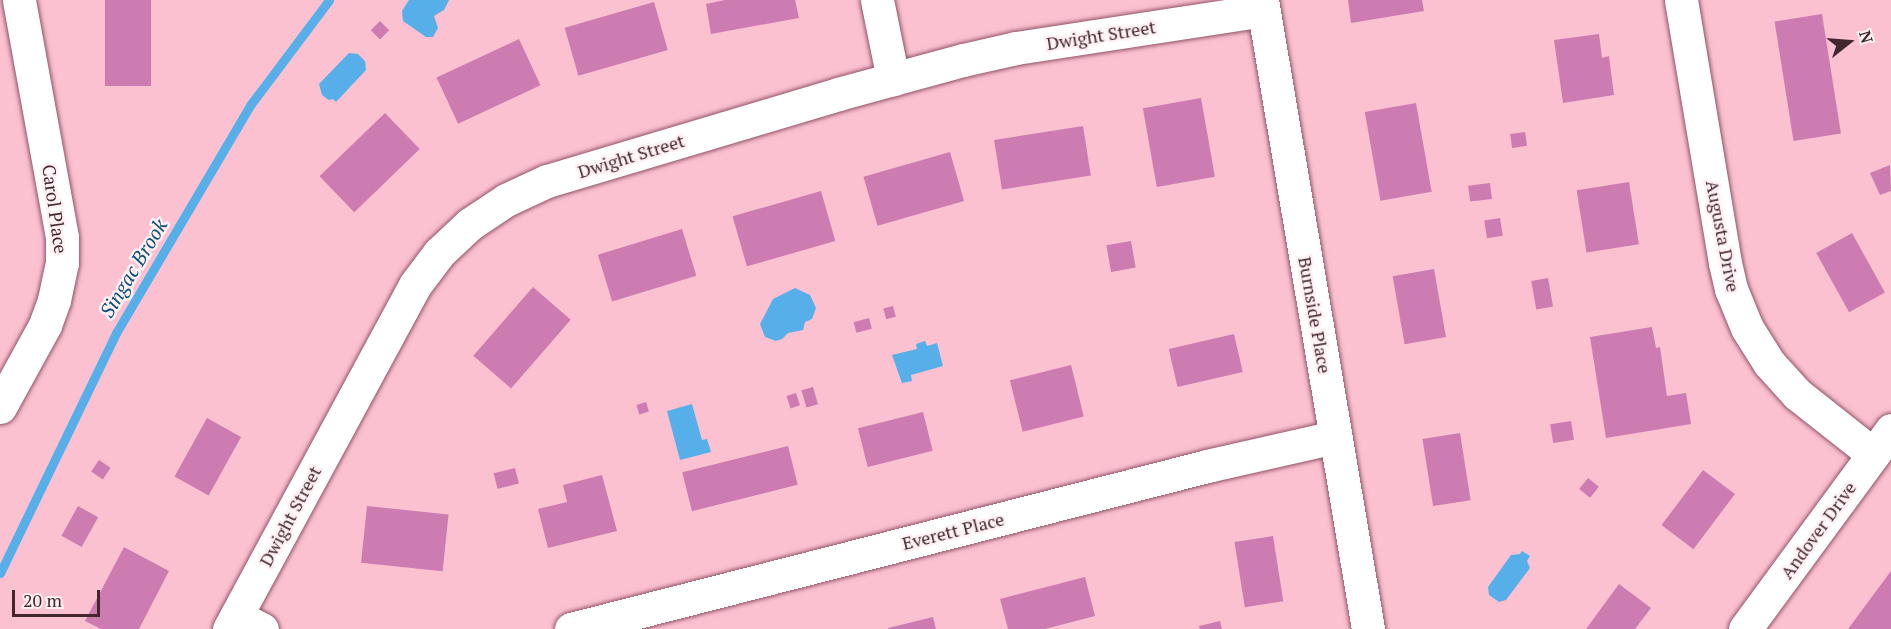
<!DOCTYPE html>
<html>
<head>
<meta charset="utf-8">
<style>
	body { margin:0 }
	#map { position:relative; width:1891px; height:629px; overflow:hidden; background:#fbc1d1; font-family:"PT Serif",serif }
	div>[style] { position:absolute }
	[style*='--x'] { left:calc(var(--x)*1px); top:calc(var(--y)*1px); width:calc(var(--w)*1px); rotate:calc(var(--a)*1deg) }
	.water>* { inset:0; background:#57afe9 }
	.stream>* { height:9px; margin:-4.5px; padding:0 4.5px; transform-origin:4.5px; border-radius:4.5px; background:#57afe9 }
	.building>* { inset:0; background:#cc7cb1; transform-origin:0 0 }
	.roads { filter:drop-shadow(0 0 2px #925467) drop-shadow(0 0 2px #925467) }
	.minor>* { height:33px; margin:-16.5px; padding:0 16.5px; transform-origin:16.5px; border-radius:16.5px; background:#fff }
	span { translate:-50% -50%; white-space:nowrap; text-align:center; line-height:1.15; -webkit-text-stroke:5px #fff0f3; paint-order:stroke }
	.street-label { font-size:18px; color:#42272f }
	.water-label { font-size:20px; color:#0b5076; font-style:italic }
	.north { position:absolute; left:1819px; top:12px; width:60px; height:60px; -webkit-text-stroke:4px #fff0f3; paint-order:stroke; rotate:73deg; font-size:16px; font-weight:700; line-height:24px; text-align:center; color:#42272f }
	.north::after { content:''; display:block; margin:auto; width:21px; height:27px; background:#42272f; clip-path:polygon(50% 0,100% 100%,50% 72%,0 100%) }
	.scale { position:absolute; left:12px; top:590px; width:88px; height:27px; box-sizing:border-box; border:3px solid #42272f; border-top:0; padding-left:8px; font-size:18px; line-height:21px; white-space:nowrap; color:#42272f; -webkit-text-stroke:4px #fff0f3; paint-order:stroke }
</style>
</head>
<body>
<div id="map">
	<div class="water">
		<div style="clip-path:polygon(409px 0,449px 0,444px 10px,434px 16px,438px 28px,433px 37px,426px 37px,403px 21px,402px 11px)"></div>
		<div style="clip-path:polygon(349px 53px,358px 54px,365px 61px,366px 70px,336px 102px,333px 99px,329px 100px,322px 95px,319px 84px)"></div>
		<div style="clip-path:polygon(795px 288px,810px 295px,816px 308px,812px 319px,805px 322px,803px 330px,788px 333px,782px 339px,776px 341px,765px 337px,760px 324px,773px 299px)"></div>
		<div style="clip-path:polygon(925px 341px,927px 346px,937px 343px,943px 366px,911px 375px,912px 381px,902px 383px,892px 355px,917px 349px,916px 344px)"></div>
		<div style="clip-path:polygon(692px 404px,702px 440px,707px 439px,711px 452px,680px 460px,667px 411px)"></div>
		<div style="clip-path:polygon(1522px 551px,1530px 556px,1527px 561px,1530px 568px,1506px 600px,1499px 602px,1489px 595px,1488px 587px,1511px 555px,1520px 554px)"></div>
	</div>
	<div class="stream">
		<div style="--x:0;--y:573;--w:267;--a:-64.2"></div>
		<div style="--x:116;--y:333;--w:266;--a:-59.5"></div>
		<div style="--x:251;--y:104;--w:130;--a:-53.1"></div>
	</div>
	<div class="building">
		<div style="left:105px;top:0;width:46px;height:86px"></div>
		<div style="clip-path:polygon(725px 0,795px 0,799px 18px,711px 34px,706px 4px)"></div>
		<div style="clip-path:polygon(1348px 0,1422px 0,1424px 11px,1351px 23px)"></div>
		<div style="left:654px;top:2px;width:50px;height:93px;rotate:74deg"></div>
		<div style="left:1822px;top:14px;width:121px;height:48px;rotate:81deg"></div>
		<div style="left:380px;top:21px;width:13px;height:13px;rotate:45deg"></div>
		<div style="clip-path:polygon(1599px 34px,1602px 58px,1609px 56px,1614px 95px,1563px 103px,1554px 40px)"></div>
		<div style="left:519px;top:39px;width:51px;height:91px;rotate:65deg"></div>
		<div style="left:1201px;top:98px;width:80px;height:59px;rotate:80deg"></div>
		<div style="left:1416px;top:103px;width:90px;height:52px;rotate:80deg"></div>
		<div style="left:385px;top:113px;width:50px;height:91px;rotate:46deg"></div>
		<div style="left:1083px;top:126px;width:50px;height:90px;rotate:81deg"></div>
		<div style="left:1525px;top:132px;width:14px;height:15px;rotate:82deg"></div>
		<div style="left:950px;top:152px;width:51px;height:90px;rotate:74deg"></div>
		<div style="clip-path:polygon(1890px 165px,1891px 191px,1880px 195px,1870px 173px)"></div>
		<div style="left:1629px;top:182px;width:63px;height:53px;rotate:81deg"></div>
		<div style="left:1490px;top:183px;width:16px;height:22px;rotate:83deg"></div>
		<div style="left:821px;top:191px;width:52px;height:92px;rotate:74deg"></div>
		<div style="left:1500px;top:218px;width:18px;height:16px;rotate:81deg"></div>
		<div style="left:682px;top:229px;width:49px;height:88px;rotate:73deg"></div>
		<div style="left:1852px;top:233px;width:68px;height:41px;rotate:61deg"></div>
		<div style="left:1131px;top:241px;width:27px;height:25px;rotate:80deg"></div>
		<div style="left:1434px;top:269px;width:69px;height:42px;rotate:80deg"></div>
		<div style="left:1548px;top:278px;width:29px;height:17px;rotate:80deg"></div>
		<div style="left:533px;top:287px;width:50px;height:91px;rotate:41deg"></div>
		<div style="left:893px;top:306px;width:11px;height:10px;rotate:75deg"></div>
		<div style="left:869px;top:318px;width:11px;height:16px;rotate:75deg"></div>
		<div style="clip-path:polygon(1652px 327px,1656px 348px,1660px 347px,1667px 396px,1686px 393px,1691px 424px,1606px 438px,1590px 337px)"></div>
		<div style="left:1234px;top:334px;width:39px;height:67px;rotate:77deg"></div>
		<div style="left:1071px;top:365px;width:53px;height:63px;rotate:76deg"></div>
		<div style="left:813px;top:387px;width:18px;height:12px;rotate:74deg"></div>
		<div style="left:796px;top:393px;width:13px;height:10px;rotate:72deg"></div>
		<div style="left:646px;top:402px;width:10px;height:10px;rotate:73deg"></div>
		<div style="left:923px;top:412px;width:40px;height:67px;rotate:76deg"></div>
		<div style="left:207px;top:418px;width:39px;height:67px;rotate:29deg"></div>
		<div style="left:1571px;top:421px;width:19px;height:21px;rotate:81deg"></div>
		<div style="left:1460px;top:433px;width:68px;height:38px;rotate:81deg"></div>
		<div style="left:788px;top:446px;width:40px;height:109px;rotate:76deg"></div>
		<div style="left:99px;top:460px;width:14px;height:14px;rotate:34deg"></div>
		<div style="left:515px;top:468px;width:16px;height:22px;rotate:76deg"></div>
		<div style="left:1703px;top:470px;width:40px;height:69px;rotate:37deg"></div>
		<div style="clip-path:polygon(602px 475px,617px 531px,548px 548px,538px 509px,567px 502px,563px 485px)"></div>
		<div style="left:1588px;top:478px;width:14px;height:14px;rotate:39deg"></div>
		<div style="left:78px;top:506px;width:23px;height:34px;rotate:29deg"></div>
		<div style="left:367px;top:506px;width:82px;height:57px;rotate:6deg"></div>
		<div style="left:1273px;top:536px;width:66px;height:39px;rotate:81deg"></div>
		<div style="clip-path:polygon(124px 547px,169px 571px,139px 629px,101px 629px,85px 621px)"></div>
		<div style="clip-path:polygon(1891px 571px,1891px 629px,1848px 629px)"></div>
		<div style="clip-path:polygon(1085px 577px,1095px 616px,1045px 629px,1008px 629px,1000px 599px)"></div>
		<div style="clip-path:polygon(1619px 584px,1651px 608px,1635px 629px,1586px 629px)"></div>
		<div style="clip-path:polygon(933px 617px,936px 629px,888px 629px,888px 628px)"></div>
		<div style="clip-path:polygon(1220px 621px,1222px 629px,1200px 629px,1199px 626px)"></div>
	</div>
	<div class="roads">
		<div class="minor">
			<div style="--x:877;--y:0;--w:81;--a:78.6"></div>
			<div style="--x:1262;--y:0;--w:638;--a:80.43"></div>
			<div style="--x:1681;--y:0;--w:267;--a:80.5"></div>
			<div style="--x:1725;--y:263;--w:27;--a:77"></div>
			<div style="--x:1731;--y:289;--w:42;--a:67.7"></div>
			<div style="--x:1747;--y:328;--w:41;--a:57.8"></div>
			<div style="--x:1769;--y:363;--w:42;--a:47.9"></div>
			<div style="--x:1797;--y:394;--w:97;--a:38.3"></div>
			<div style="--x:0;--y:407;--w:94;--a:-61.2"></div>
			<div style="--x:45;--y:325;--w:27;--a:-70"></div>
			<div style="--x:54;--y:300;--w:38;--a:-78"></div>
			<div style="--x:62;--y:263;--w:26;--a:-90"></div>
			<div style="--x:62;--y:237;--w:241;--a:-100.3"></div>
			<div style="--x:236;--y:616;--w:29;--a:27"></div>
			<div style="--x:229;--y:629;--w:391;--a:-61.6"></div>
			<div style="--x:415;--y:285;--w:40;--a:-53"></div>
			<div style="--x:439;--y:253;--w:42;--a:-43.1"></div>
			<div style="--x:470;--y:224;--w:43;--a:-33.7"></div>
			<div style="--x:506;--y:200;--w:45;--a:-24.9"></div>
			<div style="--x:547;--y:181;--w:304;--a:-16.6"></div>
			<div style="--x:838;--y:94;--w:130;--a:-15.2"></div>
			<div style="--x:963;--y:60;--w:54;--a:-12.8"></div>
			<div style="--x:1016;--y:48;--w:250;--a:-8.7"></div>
			<div style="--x:571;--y:629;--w:657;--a:-14.37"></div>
			<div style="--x:1207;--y:466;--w:131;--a:-12.8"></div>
			<div style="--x:1745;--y:629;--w:247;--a:-53.7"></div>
		</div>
	</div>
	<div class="street-label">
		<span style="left:1101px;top:35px;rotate:-9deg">Dwight Street</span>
		<span style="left:631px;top:156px;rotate:-17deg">Dwight Street</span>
		<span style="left:55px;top:209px;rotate:82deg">Carol Place</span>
		<span style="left:1723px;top:236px;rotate:79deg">Augusta Drive</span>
		<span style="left:1315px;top:315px;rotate:80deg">Burnside Place</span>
		<span style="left:290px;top:516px;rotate:-62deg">Dwight Street</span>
		<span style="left:1818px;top:530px;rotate:-54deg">Andover Drive</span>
		<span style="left:953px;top:531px;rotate:-14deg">Everett Place</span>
	</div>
	<div class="water-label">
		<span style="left:133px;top:268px;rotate:-59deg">Singac Brook</span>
	</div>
	<div class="north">N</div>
	<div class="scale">20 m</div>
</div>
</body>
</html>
